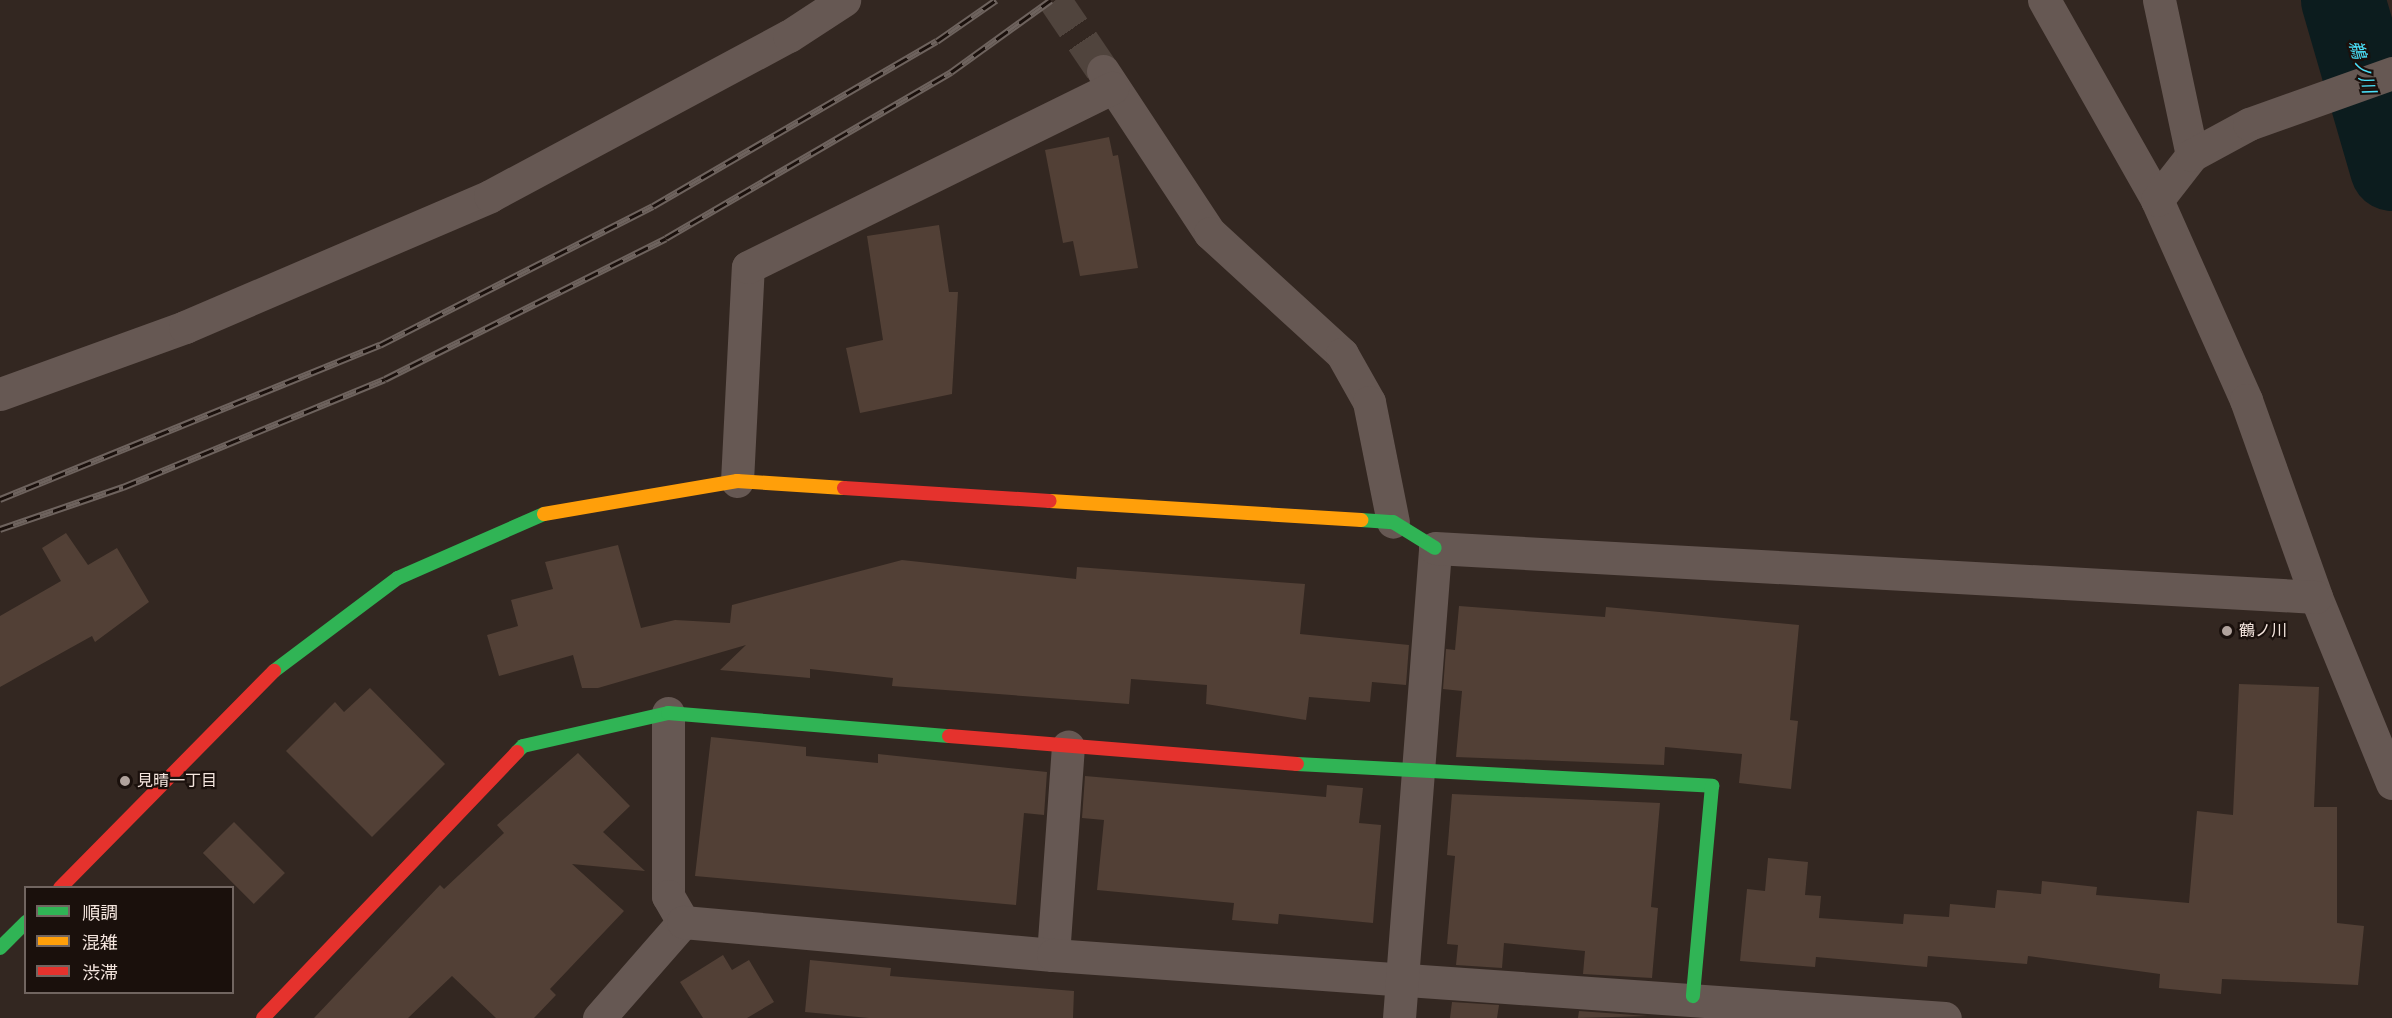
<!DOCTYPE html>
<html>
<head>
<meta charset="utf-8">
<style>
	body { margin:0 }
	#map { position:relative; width:2392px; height:1018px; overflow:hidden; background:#332721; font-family:Helvetica,"Noto Sans JP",sans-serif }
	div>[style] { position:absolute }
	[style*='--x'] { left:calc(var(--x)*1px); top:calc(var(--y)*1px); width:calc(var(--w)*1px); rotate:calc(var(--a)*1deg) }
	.river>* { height:84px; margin:-42px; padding:0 42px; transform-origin:42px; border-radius:42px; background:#0c1c1e }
	.building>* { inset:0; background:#524036; transform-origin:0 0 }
	.street-tunnel>* { height:33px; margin-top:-16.5px; transform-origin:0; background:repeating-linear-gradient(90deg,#50443d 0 33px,transparent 0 49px) }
	.street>* { height:33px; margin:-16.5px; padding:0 16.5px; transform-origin:16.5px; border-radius:16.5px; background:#665853 }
	.fast>* { height:14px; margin:-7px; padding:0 7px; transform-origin:7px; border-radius:7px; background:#30b455 }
	.slow>* { height:14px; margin:-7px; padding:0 7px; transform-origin:7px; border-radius:7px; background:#ff9f0a }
	.jam>* { height:14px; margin:-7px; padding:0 7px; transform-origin:7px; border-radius:7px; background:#e5322d }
	.rail>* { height:7px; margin-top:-3.5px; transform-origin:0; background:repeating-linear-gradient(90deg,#1a100c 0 14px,#6e635e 0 28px); box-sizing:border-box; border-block:2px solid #6e635e }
	.dots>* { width:16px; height:16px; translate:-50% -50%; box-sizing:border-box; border:3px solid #1a100c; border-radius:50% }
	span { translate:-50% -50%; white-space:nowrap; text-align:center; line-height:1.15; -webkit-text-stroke:4.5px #1a100c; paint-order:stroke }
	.poi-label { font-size:16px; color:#f4e5de }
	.left { translate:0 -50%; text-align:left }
	.water-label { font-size:18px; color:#4be2fb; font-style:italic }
	.legend { position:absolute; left:24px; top:886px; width:210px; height:108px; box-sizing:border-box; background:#1a100c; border:2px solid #716560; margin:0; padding:8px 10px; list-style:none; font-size:18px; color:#f4e5de }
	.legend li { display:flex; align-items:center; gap:12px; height:30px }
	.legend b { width:30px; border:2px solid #716560 }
</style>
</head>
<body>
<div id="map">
	<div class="river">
		<div style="--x:2343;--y:0;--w:176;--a:73.8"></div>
	</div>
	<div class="building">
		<div style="clip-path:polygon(1109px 137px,1113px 156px,1118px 155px,1138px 268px,1080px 276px,1073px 241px,1063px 243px,1045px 150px)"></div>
		<div style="clip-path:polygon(939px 225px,949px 292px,958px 292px,952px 394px,860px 413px,846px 348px,883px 340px,867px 236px)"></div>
		<div style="clip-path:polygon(66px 533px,88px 565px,117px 548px,149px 602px,95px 642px,92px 636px,0 687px,0 616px,61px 581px,42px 548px)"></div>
		<div style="clip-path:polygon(618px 545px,641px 628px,675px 620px,730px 623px,732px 605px,902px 560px,1076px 579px,1077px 567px,1305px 584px,1300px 634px,1409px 645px,1406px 685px,1372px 682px,1370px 702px,1309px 697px,1306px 720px,1206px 704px,1207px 685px,1131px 679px,1129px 704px,892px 686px,893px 678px,810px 669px,810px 678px,720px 670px,746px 645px,598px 688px,582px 688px,573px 655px,499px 676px,487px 635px,518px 626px,511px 600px,553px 589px,545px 562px)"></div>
		<div style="clip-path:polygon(1459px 606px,1605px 617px,1606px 607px,1799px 625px,1790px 720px,1798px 721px,1791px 789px,1739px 783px,1742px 754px,1665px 747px,1664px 765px,1456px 757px,1462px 691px,1443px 689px,1446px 649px,1455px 650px)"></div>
		<div style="clip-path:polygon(2239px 684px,2319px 687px,2314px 807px,2337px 807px,2337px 923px,2364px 926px,2358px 985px,2222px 979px,2221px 994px,2159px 988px,2160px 974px,2028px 956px,2027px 964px,1928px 956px,1927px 967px,1816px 957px,1815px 967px,1740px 961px,1747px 889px,1765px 891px,1768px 858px,1808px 862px,1805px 895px,1821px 896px,1819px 918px,1903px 924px,1904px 914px,1949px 917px,1950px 904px,1995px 908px,1997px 890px,2041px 894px,2042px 881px,2097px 887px,2096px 895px,2189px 903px,2197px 811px,2233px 815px)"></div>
		<div style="clip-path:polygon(370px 688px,445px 764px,372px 837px,286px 751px,335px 702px,344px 712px)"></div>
		<div style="clip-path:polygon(711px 737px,806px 747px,806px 756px,878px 763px,878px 754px,1047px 772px,1044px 815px,1024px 813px,1016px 905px,695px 876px)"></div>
		<div style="clip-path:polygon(578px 753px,630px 806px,603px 832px,645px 871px,572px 864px,624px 911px,550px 989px,556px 995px,534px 1018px,496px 1018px,452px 976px,408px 1018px,314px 1018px,440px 885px,444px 889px,504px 833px,497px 825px)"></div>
		<div style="clip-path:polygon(1085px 776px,1326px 797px,1327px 785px,1363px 788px,1359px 823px,1381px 825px,1373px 923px,1279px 914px,1278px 924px,1232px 920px,1234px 903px,1097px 890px,1104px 820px,1082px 818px)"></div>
		<div style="clip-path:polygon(1452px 794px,1660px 803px,1651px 907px,1658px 908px,1652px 978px,1583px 974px,1585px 951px,1504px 943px,1502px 968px,1456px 965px,1458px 945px,1447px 944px,1455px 856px,1447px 855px)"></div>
		<div style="left:234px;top:822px;width:72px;height:44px;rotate:45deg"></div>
		<div style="clip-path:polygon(723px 955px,732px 970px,749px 960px,774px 1002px,747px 1018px,703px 1018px,680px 982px)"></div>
		<div style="clip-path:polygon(810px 960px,891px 968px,890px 976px,1074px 991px,1073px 1018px,869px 1018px,805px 1012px)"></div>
		<div style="clip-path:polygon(1452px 1002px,1499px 1005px,1497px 1018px,1450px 1018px)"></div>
		<div style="clip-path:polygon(1579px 1011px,1648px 1016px,1578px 1018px)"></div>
	</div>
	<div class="street-tunnel">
		<div style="--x:1055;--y:0;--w:86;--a:55.9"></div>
	</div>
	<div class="street">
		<div style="--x:2044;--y:0;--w:230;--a:60.5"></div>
		<div style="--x:2157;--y:200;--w:219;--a:66"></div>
		<div style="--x:2246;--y:400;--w:209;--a:70.4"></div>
		<div style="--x:2316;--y:597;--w:201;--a:67.8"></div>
		<div style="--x:2159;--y:0;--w:158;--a:78"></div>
		<div style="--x:1103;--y:71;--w:194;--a:56.6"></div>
		<div style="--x:1210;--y:233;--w:179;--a:42.5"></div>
		<div style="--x:1342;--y:354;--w:55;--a:60.6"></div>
		<div style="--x:1369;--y:402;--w:122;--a:78.7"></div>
		<div style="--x:2157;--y:200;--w:57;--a:-52.1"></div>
		<div style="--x:2192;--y:155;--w:65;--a:-28.5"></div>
		<div style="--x:2249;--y:124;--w:152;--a:-19.6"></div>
		<div style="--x:0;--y:394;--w:197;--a:-19.9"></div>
		<div style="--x:185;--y:327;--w:332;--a:-23.2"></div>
		<div style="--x:490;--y:196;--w:339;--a:-28.2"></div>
		<div style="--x:789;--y:36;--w:66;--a:-33.2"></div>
		<div style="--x:737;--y:481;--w:214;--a:-87.1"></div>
		<div style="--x:748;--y:267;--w:406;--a:-26.2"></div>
		<div style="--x:668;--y:713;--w:183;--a:90"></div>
		<div style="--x:668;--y:896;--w:30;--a:60"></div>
		<div style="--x:1053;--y:955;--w:209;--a:-85.9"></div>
		<div style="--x:599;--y:1018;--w:128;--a:-48.8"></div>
		<div style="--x:683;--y:922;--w:371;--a:5.1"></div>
		<div style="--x:1053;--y:955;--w:894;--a:4.04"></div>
		<div style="--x:1399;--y:1018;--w:471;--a:-85.6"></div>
		<div style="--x:1435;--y:548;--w:882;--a:3.18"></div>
	</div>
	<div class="fast">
		<div style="--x:1361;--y:520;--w:32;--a:4"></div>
		<div style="--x:1393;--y:522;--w:49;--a:31.8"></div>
		<div style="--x:274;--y:671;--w:155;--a:-36.9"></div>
		<div style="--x:398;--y:578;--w:159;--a:-23.7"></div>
		<div style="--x:517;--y:752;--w:8;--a:-45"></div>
		<div style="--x:523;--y:746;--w:149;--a:-12.8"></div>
		<div style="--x:668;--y:713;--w:282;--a:4.7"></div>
		<div style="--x:1297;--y:764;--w:416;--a:3"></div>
		<div style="--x:1712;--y:786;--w:211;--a:95.2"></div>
		<div style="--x:0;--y:948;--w:37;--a:-45"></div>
	</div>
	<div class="slow">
		<div style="--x:1050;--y:501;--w:312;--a:3.5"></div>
		<div style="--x:544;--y:514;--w:196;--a:-9.7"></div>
		<div style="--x:737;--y:481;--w:107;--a:3.7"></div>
	</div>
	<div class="jam">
		<div style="--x:844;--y:488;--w:206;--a:3.6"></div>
		<div style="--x:949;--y:736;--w:349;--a:4.6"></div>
		<div style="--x:60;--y:888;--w:305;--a:-45.4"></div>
		<div style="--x:263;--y:1018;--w:368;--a:-46.3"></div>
	</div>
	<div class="rail">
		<div style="--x:0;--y:499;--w:410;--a:-22.1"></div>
		<div style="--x:380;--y:345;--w:306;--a:-27"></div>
		<div style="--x:653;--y:206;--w:328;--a:-30.2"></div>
		<div style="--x:937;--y:41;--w:72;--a:-34.8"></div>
		<div style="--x:0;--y:529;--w:130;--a:-18.9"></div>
		<div style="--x:123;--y:487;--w:283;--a:-22.4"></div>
		<div style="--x:385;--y:379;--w:314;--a:-26.6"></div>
		<div style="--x:666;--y:238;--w:330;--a:-30.2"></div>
		<div style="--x:951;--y:72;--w:123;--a:-35.8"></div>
	</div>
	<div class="dots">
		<div style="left:2227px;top:631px;background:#b0a29c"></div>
		<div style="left:125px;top:781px;background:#b0a29c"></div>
	</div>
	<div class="poi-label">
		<span class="left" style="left:2239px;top:631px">鶴ノ川</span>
		<span class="left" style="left:137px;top:781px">見晴一丁目</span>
	</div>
	<div class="water-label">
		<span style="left:2362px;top:67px;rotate:74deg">鵜ノ川</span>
	</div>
	<ul class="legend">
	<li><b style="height:8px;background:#30b455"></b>順調</li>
	<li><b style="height:8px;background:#ff9f0a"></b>混雑</li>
	<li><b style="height:8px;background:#e5322d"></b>渋滞</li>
	</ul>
</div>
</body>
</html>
